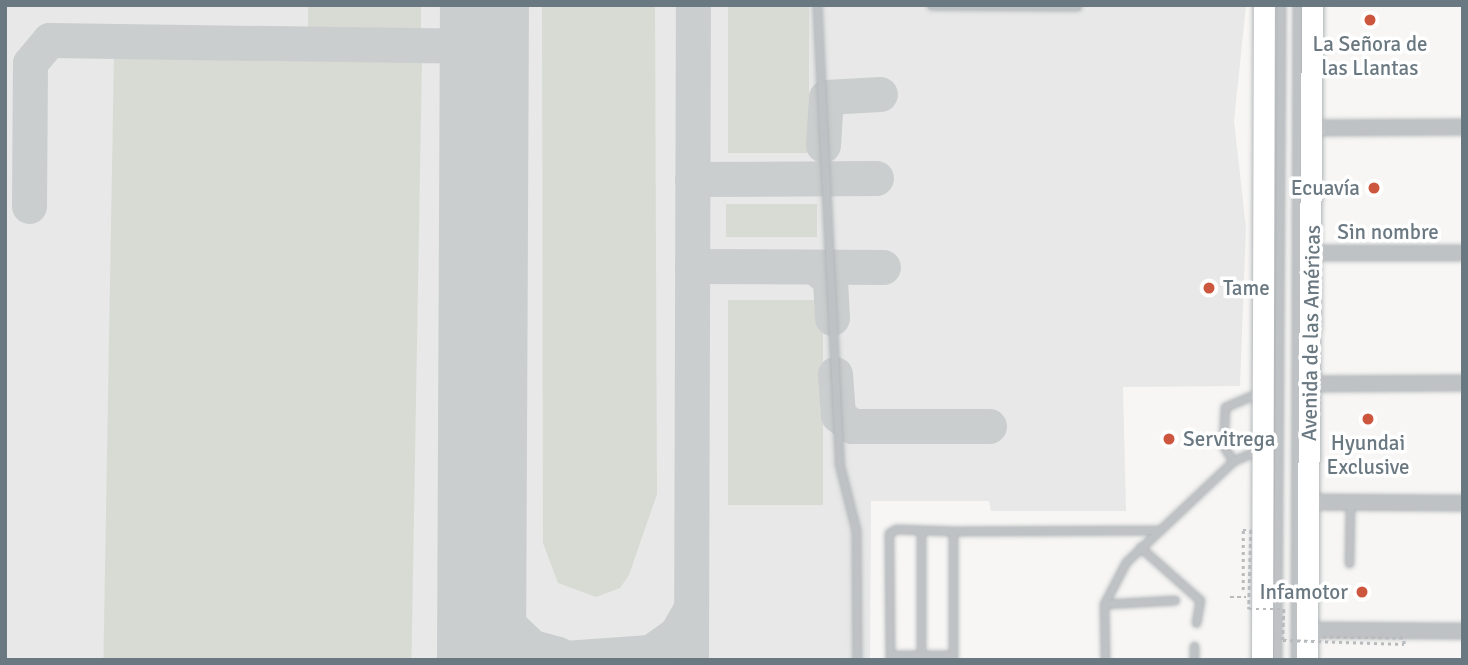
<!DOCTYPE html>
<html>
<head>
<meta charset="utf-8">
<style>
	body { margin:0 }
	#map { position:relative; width:1468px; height:665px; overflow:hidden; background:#f7f6f4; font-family:Signika,sans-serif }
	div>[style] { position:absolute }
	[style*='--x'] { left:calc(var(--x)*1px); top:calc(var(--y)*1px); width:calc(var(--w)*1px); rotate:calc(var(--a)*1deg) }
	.built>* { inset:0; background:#e7e8e7 }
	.green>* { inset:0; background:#d7dbd4; transform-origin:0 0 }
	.taxiway>* { height:35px; margin:-17.5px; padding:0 17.5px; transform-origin:17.5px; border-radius:17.5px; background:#cbcece }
	.runway>* { height:89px; margin:-44.5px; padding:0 44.5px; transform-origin:44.5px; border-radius:44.5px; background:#cbcece }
	.path>* { height:2.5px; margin-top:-1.25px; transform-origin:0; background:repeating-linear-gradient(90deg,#b8bbbd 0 3.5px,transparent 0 7px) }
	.roads { filter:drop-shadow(0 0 2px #b2b6b9) drop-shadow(0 0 2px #b2b6b9) }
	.lane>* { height:7px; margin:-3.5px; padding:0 3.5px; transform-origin:3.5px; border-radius:3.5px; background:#bec2c5 }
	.street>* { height:14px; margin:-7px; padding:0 7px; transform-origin:7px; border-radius:7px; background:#bec2c5 }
	.primary>* { height:21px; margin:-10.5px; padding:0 10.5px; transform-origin:10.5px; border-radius:10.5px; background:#fff }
	.path-bridge>* { height:2.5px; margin-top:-1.25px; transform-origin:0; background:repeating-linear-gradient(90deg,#b8bbbd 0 3.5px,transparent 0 7px) }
	.dots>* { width:19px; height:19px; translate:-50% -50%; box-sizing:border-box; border:4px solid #fff; border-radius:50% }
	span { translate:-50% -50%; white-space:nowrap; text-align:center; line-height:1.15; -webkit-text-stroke:7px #fff; paint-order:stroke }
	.poi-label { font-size:21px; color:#6a7881 }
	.right { translate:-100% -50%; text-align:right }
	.left { translate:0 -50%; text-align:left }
	.street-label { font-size:21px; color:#6a7881 }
	.frame { position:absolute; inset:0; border:7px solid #6a7881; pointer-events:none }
</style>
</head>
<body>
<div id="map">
	<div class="built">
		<div style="clip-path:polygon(5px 5px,1246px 5px,1234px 121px,1246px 228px,1240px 386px,1123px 387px,1126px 511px,991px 511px,989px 501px,871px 501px,870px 660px,5px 660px)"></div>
	</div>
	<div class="green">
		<div style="left:308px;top:5px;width:113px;height:24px"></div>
		<div style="clip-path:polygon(542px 5px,655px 6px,657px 494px,629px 575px,620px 588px,596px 597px,558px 583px,543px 543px)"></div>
		<div style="left:728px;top:5px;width:81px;height:148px"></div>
		<div style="left:114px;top:54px;width:308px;height:606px;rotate:1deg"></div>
		<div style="left:726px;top:204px;width:91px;height:33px"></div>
		<div style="left:823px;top:300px;width:205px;height:95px;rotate:90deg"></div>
	</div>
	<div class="taxiway">
		<div style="--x:823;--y:145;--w:48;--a:-86.4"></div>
		<div style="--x:826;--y:97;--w:54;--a:-3.2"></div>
		<div style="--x:692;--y:179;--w:184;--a:-0.3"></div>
		<div style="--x:29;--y:206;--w:143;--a:-89.6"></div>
		<div style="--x:30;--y:63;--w:30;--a:-50"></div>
		<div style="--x:49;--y:40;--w:435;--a:0.8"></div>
		<div style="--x:692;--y:266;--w:191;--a:0.3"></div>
		<div style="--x:815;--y:267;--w:20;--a:41"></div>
		<div style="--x:830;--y:280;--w:38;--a:87"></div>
		<div style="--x:835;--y:374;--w:41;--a:85.8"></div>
		<div style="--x:838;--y:415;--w:18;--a:38"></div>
		<div style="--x:852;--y:426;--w:137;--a:0"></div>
		<div style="--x:482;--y:561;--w:59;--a:71.3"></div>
		<div style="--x:501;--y:617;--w:43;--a:44.1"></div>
		<div style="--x:532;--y:647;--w:27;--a:15"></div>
		<div style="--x:536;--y:660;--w:114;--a:-4"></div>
		<div style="--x:650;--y:652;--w:32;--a:-35"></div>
		<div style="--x:676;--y:634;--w:30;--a:-60"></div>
		<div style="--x:691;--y:660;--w:655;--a:-89.83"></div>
	</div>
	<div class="runway">
		<div style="--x:481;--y:660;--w:655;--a:-89.74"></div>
	</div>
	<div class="path">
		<div style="--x:1230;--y:597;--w:16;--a:0"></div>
	</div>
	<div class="roads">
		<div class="lane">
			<div style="--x:817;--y:5;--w:459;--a:87.2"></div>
			<div style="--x:839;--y:463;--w:69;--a:75.8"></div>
			<div style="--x:856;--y:530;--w:130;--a:89.6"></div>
			<div style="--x:931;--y:5;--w:146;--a:0.4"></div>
			<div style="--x:1233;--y:461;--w:19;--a:-122"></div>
			<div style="--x:1223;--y:445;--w:38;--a:-87"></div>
			<div style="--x:1225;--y:407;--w:39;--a:-23"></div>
			<div style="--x:921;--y:531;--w:129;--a:90"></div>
			<div style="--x:953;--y:531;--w:206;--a:-0.3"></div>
			<div style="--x:1140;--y:547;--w:80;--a:41.5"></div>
			<div style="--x:1200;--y:600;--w:23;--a:100"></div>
			<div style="--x:1349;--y:563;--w:60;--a:-89"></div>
			<div style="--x:1104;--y:604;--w:71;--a:-3.2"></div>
			<div style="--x:890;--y:655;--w:63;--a:0"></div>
			<div style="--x:890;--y:660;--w:127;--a:-90.5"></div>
			<div style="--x:889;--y:533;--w:8;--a:-30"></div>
			<div style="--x:896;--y:529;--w:57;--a:2"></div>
			<div style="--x:953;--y:531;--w:129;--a:90"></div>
			<div style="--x:1105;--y:660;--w:56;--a:-91"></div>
			<div style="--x:1104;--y:604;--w:47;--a:-62.4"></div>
			<div style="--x:1126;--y:562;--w:147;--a:-43.3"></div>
			<div style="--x:1233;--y:461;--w:30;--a:-24"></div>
			<div style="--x:1194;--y:660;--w:14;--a:-90"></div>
			<div style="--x:1277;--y:660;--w:655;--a:-89.65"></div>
			<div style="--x:1295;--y:660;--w:655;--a:-89.83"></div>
		</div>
		<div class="street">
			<div style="--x:1312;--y:128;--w:151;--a:-0.4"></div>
			<div style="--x:1313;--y:253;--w:150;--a:0"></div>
			<div style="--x:1310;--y:384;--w:153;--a:-0.4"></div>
			<div style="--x:1308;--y:502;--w:155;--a:0.4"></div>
			<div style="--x:1307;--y:630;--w:156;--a:0.4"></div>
		</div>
		<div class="primary">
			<div style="--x:1262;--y:660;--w:655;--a:-89.83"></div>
			<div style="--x:1307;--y:660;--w:655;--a:-89.56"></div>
		</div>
	</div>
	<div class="path-bridge">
		<div style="--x:1243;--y:590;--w:60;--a:-90"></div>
		<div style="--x:1243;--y:530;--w:8;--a:0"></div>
		<div style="--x:1251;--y:530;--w:79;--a:91.5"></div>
		<div style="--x:1249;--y:609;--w:35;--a:0"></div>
		<div style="--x:1284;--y:609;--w:31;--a:92"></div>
		<div style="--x:1283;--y:640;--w:121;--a:1.9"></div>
		<div style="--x:1404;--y:644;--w:6;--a:-99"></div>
		<div style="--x:1403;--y:638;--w:84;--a:-179.3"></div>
	</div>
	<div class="dots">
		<div style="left:1370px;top:20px;background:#cc573e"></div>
		<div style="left:1374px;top:188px;background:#cc573e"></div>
		<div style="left:1209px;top:288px;background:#cc573e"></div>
		<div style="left:1368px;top:419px;background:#cc573e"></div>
		<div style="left:1169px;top:439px;background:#cc573e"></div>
		<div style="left:1362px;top:592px;background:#cc573e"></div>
	</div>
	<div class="poi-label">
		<span style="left:1370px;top:56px">La Señora de<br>las Llantas</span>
		<span class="right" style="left:1360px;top:188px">Ecuavía</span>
		<span class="left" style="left:1223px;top:288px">Tame</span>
		<span class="left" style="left:1183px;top:439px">Servitrega</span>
		<span style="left:1368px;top:455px">Hyundai<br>Exclusive</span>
		<span class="right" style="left:1348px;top:592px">Infamotor</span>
	</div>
	<div class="street-label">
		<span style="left:1388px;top:232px">Sin nombre</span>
		<span style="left:1311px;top:333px;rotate:-89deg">Avenida de las Américas</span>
	</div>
	<div class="frame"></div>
</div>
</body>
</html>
